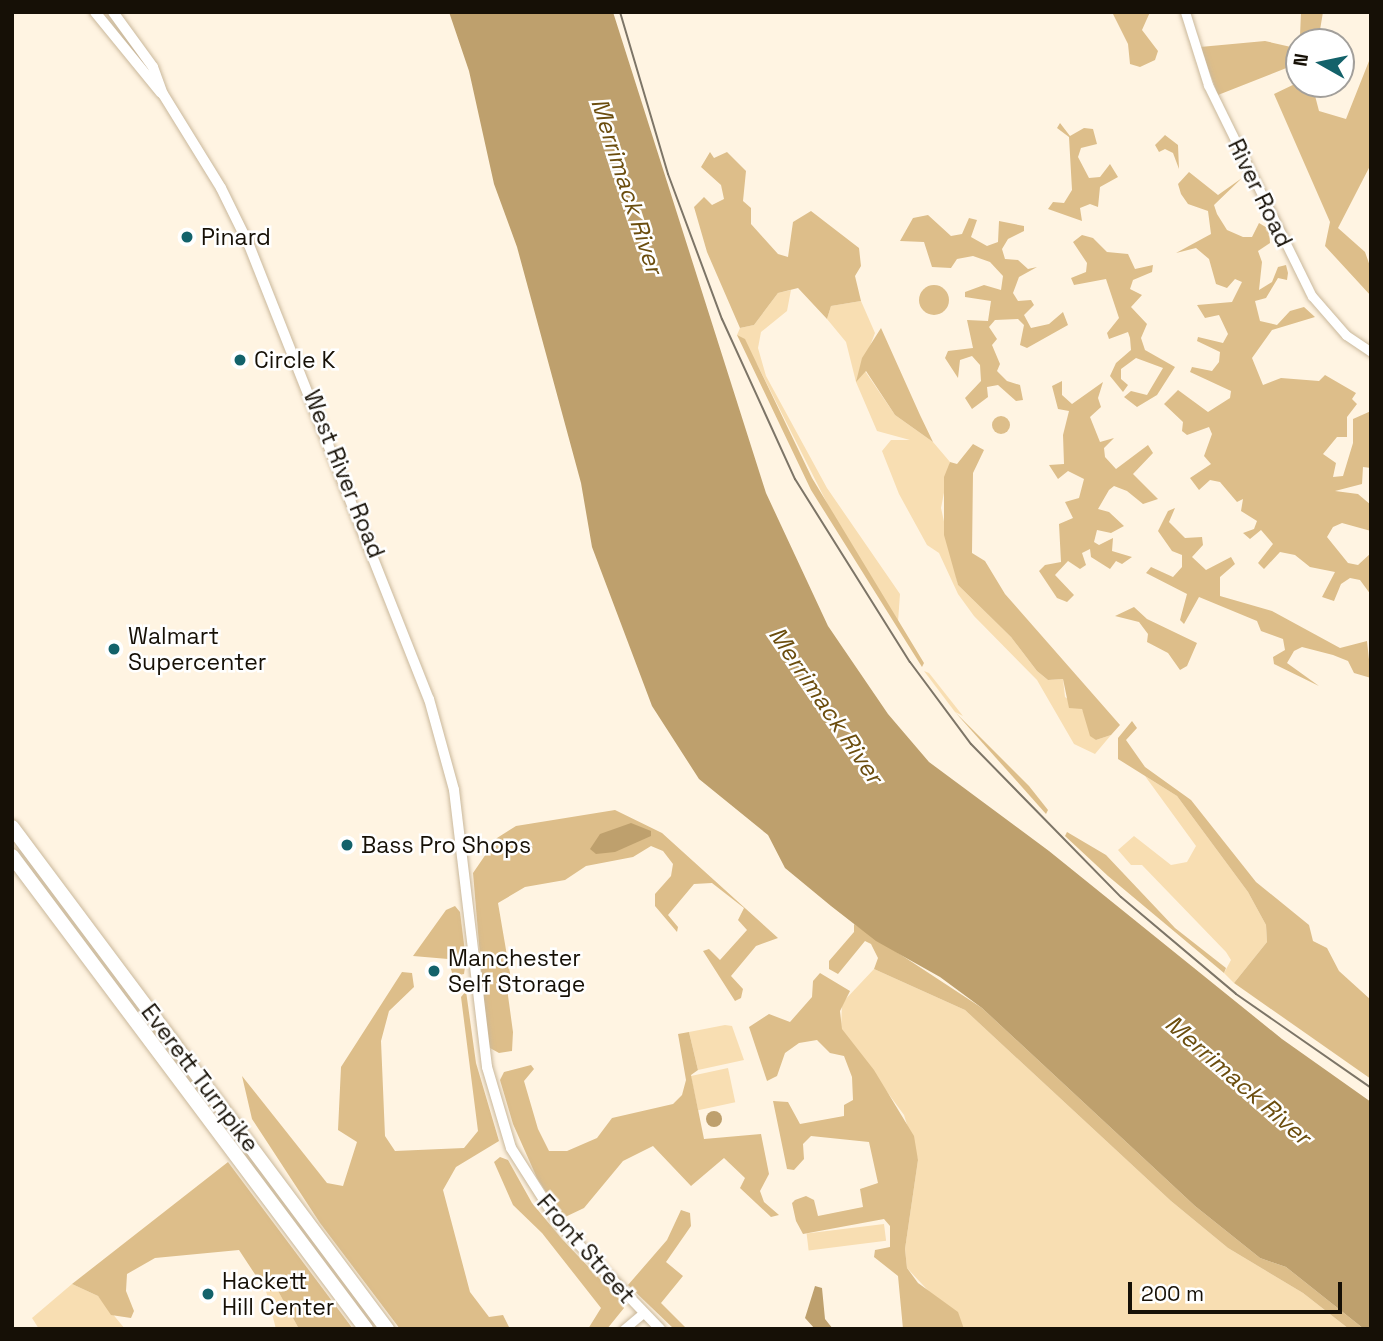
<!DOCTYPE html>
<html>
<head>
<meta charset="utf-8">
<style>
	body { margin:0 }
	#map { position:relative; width:1383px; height:1341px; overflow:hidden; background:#fff4e2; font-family:"Space Grotesk",sans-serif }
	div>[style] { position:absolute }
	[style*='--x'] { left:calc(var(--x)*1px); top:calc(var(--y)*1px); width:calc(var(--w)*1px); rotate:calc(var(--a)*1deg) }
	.green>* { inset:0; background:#f8deb2; transform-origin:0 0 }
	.forest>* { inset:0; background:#ddbe8a }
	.round { border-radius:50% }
	.water>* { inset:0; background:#bea06d }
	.roads { filter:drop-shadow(0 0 2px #cab89b) drop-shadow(0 0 2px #cab89b) }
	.tertiary>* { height:9px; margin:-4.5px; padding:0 4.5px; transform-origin:4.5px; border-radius:4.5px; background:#fff }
	.secondary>* { height:10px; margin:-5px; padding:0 5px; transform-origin:5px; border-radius:5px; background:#fff }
	.motorway>* { height:14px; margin:-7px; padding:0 7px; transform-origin:7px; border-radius:7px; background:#fff }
	.rail>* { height:2px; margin:-1px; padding:0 1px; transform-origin:1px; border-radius:1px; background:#7d7567 }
	.dots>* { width:19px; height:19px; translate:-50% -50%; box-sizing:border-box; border:4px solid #fff; border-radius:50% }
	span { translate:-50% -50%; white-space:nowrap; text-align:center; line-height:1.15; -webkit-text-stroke:5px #fff; paint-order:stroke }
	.street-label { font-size:23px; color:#161006 }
	.poi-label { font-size:23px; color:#161006 }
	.left { translate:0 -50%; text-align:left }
	.water-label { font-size:24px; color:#6b4d0e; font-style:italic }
	.frame { position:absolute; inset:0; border:14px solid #161006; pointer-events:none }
	.north { position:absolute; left:1285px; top:28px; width:70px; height:70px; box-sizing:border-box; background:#fff; border:2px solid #a29f9b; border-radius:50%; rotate:279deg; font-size:19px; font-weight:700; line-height:28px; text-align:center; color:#161006 }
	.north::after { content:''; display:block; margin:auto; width:24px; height:32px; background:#13626a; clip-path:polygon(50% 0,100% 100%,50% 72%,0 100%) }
	.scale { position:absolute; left:1128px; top:1282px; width:214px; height:32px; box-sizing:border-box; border:4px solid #161006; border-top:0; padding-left:9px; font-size:21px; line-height:24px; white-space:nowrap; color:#161006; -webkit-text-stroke:5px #fff; paint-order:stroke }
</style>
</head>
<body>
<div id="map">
	<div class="green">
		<div style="clip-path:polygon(791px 290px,787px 311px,761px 332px,758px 348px,766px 376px,827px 488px,900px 594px,898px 622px,834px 517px,757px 364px,737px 335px,740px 328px,754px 325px,778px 293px)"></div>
		<div style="clip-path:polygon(861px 301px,875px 333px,857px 380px,865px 371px,895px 415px,933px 442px,950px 462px,941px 508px,958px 585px,1011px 637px,1037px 671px,1048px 680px,1063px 679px,1065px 697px,1082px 709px,1096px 740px,1111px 735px,1095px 754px,1074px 744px,1037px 680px,974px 616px,958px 594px,939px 553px,927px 545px,899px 494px,882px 451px,891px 440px,910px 440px,877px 431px,856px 382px,846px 342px,827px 319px,831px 306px)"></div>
		<div style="clip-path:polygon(924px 671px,929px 673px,963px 716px,955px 712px)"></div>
		<div style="clip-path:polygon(1145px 776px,1177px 796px,1248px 892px,1266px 925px,1267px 942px,1234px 983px,1224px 973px,1231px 960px,1226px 952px,1142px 865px,1131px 865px,1118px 850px,1134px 836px,1171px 865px,1187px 862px,1196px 846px)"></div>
		<div style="clip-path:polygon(874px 969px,965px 1010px,1171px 1201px,1228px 1248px,1303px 1293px,1349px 1329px,964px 1329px,907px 1268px,905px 1249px,918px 1160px,904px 1115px,841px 1029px,842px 1003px)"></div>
		<div style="clip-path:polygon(725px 1025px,732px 1026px,744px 1060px,698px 1070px,689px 1032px)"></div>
		<div style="left:728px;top:1068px;width:35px;height:38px;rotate:78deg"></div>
		<div style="left:884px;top:1224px;width:17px;height:78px;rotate:83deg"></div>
		<div style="clip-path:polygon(72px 1284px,98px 1296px,125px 1329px,39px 1329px,32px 1318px)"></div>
		<div style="clip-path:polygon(266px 1291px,278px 1291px,299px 1329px,276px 1329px)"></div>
	</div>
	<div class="forest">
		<div style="clip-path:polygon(1112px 12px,1150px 12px,1142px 30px,1158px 51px,1155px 60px,1140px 67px,1130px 64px,1128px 44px)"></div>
		<div style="clip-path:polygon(1301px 12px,1323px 12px,1318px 42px,1299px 42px,1299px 63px,1218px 95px,1200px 47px,1265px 41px,1291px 47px,1300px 36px)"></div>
		<div style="clip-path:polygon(1371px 56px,1371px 164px,1338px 228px,1365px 252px,1371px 269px,1371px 296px,1325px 246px,1330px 222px,1274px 94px,1299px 82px,1312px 84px,1319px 111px,1346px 119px)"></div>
		<div style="clip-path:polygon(1060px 123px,1070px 136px,1084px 128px,1093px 129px,1097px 144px,1081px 148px,1078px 157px,1089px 178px,1100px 177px,1110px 164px,1118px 177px,1100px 187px,1098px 207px,1090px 204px,1080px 208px,1082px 221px,1048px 209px,1053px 202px,1064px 203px,1072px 190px,1069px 137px,1057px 128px)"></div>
		<div style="clip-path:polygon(1165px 135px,1178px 145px,1179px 169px,1173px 153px,1165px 149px,1159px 152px,1155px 145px)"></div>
		<div style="clip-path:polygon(710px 152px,714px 158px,727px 152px,746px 171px,743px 201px,751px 208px,751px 224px,778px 254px,788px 257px,793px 222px,811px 211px,859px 248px,861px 266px,855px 276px,861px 301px,831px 306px,827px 319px,798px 288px,778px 293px,754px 325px,740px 328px,707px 252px,694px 207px,704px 197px,712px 205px,724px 199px,721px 185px,701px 167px)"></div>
		<div style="clip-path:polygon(1189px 172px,1218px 195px,1242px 178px,1214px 205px,1217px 214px,1227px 230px,1243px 237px,1252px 237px,1259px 223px,1269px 229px,1270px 243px,1258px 251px,1262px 262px,1259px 290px,1272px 282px,1278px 267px,1286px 265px,1288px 273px,1287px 280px,1278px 278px,1266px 298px,1255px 301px,1260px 321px,1277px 325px,1290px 311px,1304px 307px,1315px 317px,1272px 330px,1252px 358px,1263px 385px,1281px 378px,1319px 381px,1325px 375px,1356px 393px,1352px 399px,1357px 404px,1347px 417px,1347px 437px,1337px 437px,1323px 454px,1336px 463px,1333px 477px,1343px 476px,1353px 443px,1353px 419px,1371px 411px,1371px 468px,1363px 467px,1362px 484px,1335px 491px,1358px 494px,1371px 505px,1371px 531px,1342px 523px,1333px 527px,1327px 537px,1348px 563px,1358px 565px,1371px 553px,1371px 595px,1360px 580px,1350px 578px,1341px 584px,1334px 601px,1322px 597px,1335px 572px,1310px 567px,1295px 555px,1280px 552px,1264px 569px,1258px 563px,1273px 544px,1261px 530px,1250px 539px,1243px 533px,1254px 529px,1257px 521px,1241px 511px,1243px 499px,1237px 502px,1220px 482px,1210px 480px,1199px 490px,1190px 478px,1211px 464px,1204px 456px,1212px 434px,1209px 427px,1187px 435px,1182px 431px,1183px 422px,1164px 404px,1178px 390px,1208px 412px,1230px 398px,1231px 391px,1190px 372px,1192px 367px,1212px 371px,1219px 362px,1220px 352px,1197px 341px,1198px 337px,1223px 343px,1228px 334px,1219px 315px,1205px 318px,1197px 305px,1232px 302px,1242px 282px,1235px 279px,1227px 288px,1216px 284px,1209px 259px,1196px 248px,1176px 253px,1211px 234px,1208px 211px,1188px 204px,1181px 194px,1178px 184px)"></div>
		<div style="clip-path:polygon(928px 215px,951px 236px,962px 234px,969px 218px,977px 220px,971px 237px,987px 246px,998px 242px,999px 221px,1024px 226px,1024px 231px,1008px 239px,1002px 249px,1005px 259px,1018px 260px,1028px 269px,1037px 267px,1019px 277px,1013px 293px,1018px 301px,1031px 300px,1034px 305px,1024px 315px,1031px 328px,1049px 324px,1063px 312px,1068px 325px,1027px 348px,1020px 345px,1024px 325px,1018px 319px,995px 320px,989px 327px,997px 339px,992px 345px,1000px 364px,997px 371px,1007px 381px,1020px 385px,1023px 400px,1016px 401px,998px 385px,987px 387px,988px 397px,972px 409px,965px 398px,981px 381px,980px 365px,972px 356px,960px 360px,958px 378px,945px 358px,948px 351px,973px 348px,967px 320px,988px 321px,991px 301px,965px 297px,965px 292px,984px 285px,1001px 290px,1003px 276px,990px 262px,973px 256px,957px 259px,951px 268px,932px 267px,924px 242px,900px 241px,913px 218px)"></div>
		<div style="clip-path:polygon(1082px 235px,1093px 238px,1107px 252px,1128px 254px,1135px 269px,1153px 265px,1152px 272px,1133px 280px,1130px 289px,1142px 295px,1131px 307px,1147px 324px,1141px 338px,1145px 350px,1175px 367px,1157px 395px,1137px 407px,1124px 397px,1131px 391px,1147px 395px,1163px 368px,1136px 358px,1121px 369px,1121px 379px,1128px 385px,1123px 392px,1110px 376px,1116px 363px,1131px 350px,1130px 338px,1128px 332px,1109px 339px,1107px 333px,1119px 318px,1106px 279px,1074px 285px,1071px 278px,1086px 272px,1087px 263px,1073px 242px)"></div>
		<div class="round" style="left:919px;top:285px;width:30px;height:30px"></div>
		<div style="clip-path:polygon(881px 328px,920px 415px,933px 442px,895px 415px,866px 371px,856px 382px,862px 358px)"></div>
		<div style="clip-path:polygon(737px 335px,745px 339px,812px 478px,924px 663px,922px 667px,811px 490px)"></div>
		<div style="clip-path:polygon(1062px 381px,1062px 395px,1072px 404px,1103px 382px,1098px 398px,1101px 407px,1090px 417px,1100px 442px,1114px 438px,1104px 448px,1105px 457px,1116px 469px,1148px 445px,1153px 453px,1133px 474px,1158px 499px,1143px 504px,1127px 491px,1114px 486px,1109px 490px,1098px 509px,1109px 512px,1124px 526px,1111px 533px,1097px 530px,1094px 542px,1099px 545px,1113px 538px,1112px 551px,1132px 557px,1122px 564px,1116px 561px,1110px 569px,1091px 557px,1090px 549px,1082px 553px,1086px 565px,1080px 569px,1068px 561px,1055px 575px,1074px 595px,1067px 602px,1057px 598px,1039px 571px,1045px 565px,1061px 562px,1059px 524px,1073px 518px,1065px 502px,1079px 498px,1084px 479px,1068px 471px,1058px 479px,1049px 465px,1064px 464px,1063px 435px,1069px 411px,1058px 409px,1052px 386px)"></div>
		<div class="round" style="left:992px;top:416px;width:18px;height:18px"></div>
		<div style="clip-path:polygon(973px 444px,984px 450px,973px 473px,972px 553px,985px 561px,1005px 594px,1120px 725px,1111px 735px,1096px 740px,1090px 736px,1082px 709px,1069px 708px,1063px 679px,1048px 680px,1037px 671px,1011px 637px,958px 585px,944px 535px,944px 477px,950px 462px,957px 464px)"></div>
		<div style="clip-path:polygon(1175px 508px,1169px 522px,1185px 538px,1202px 537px,1203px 545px,1192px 557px,1206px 570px,1231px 557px,1235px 564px,1220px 577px,1220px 596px,1272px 611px,1340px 648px,1367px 641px,1371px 678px,1354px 673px,1348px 661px,1333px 655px,1302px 647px,1294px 651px,1287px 663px,1319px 686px,1274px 664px,1273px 657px,1285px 650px,1283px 639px,1261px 631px,1257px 621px,1199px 597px,1184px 624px,1180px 620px,1187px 594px,1146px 573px,1151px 567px,1173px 577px,1182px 567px,1182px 555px,1172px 551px,1158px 531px,1168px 511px)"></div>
		<div style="clip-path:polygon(1134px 607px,1147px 619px,1197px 643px,1187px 666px,1180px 670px,1168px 653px,1147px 642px,1148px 634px,1139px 622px,1115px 616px)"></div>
		<div style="clip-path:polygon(955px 712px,1029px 786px,1048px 810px,1046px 814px)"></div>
		<div style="clip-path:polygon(1132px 721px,1137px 728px,1126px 740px,1145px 767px,1191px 800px,1256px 882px,1309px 925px,1313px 941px,1327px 948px,1339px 971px,1371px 1000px,1371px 1079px,1234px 983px,1267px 942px,1266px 925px,1248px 892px,1177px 796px,1118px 759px,1118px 738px)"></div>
		<div style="clip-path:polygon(615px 810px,662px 833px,778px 938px,756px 946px,731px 976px,743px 989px,741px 998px,735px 1001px,703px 951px,709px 949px,720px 960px,747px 930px,738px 920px,744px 908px,712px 883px,694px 884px,668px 915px,678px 927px,677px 932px,655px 906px,655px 894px,671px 876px,673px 864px,663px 851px,651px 846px,633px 857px,586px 866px,565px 880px,525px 887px,498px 903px,511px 979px,506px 981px,513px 1032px,512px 1051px,499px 1053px,490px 1048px,487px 1038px,473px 873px,497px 838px,516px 826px)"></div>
		<div style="clip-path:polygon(1067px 832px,1106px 855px,1175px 928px,1226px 968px,1224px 973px,1108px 876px,1065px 836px)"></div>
		<div style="clip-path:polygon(455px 906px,460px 912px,466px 960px,464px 974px,453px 976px,448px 959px,413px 956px,446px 910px)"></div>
		<div style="clip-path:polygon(854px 924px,982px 1008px,1195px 1206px,1260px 1258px,1286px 1267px,1364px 1329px,1349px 1329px,1303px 1293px,1228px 1248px,1171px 1201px,965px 1010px,874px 969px,878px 958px,871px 944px,865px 941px,838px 974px,829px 969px,829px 961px,854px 932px)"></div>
		<div style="clip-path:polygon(402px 972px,412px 973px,414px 987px,389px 1011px,381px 1041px,385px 1136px,395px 1151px,464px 1148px,478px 1131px,461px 997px,466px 991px,476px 1063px,499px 1141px,456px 1167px,443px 1190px,470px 1292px,489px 1317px,503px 1315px,510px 1329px,400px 1329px,320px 1223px,252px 1119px,242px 1076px,327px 1183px,343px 1186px,357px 1142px,338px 1130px,341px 1067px)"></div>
		<div style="clip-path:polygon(820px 973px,850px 991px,840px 1011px,842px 1029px,874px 1070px,914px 1136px,918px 1160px,905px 1249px,907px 1268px,918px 1283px,958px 1312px,964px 1329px,903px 1329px,898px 1276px,874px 1257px,875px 1250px,890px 1247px,890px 1226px,884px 1219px,803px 1234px,796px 1221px,792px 1203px,795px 1200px,806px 1196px,814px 1200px,818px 1216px,863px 1207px,860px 1189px,878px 1183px,869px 1142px,811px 1136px,803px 1144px,804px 1159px,794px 1170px,787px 1169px,773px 1101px,788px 1102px,800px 1124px,844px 1116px,844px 1105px,853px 1100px,852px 1077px,844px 1056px,830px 1053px,817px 1040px,799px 1043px,785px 1053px,777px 1076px,767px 1081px,749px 1027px,769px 1014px,790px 1022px,812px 997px,813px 981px)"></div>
		<div style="clip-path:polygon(689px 1032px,698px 1070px,691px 1075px,704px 1139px,761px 1134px,769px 1174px,760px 1191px,764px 1202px,779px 1215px,771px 1217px,740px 1188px,745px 1178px,724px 1158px,691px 1186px,653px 1146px,623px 1161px,584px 1208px,563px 1218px,537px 1178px,513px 1124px,500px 1080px,504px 1072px,531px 1065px,534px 1069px,524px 1081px,538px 1129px,549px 1151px,567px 1151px,597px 1138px,612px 1118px,673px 1104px,682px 1095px,686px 1080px,678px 1034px)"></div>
		<div style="clip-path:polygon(500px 1157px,508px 1160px,532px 1203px,562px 1239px,619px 1299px,624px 1308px,607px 1329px,588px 1329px,601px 1308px,542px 1233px,513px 1205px,494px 1162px)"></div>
		<div style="clip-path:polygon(228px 1162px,353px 1329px,299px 1329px,278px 1291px,266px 1291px,239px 1250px,155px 1258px,127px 1274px,126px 1291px,134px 1311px,131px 1318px,111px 1315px,98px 1296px,72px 1284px)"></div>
		<div style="clip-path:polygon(681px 1210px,690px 1213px,691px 1226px,666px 1262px,683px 1276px,661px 1303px,687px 1329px,674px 1329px,628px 1285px,667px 1240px)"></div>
	</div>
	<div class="water">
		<div style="clip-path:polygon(449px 12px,613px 12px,766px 493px,828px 626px,888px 714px,929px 762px,1049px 851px,1282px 1039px,1371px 1102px,1371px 1329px,1364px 1329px,1286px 1267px,1260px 1258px,1195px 1206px,982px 1008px,940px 977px,876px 941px,831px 906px,785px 868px,768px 835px,699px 779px,652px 706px,592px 547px,581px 483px,517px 247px,494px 184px,469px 71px)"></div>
		<div style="clip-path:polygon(631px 823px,651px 831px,651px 836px,615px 852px,596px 854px,590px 849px,600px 834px)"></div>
		<div class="round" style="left:706px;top:1111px;width:16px;height:16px"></div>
		<div style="clip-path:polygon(815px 1286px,822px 1288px,825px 1319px,833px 1329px,815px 1329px,805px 1318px)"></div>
	</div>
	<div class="roads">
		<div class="tertiary">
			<div style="--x:1185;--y:12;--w:77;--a:72.5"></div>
			<div style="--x:1208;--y:85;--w:235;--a:63.8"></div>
			<div style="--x:1312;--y:296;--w:52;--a:48.9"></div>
			<div style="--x:1346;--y:335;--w:30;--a:34"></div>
			<div style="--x:624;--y:1329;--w:25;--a:-40"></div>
		</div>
		<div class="secondary">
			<div style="--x:95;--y:12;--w:104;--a:50.8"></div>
			<div style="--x:113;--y:12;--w:68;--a:54"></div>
			<div style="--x:153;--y:67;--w:29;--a:70"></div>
			<div style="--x:163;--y:94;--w:110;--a:58.3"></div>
			<div style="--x:221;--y:188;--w:64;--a:63.8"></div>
			<div style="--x:249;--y:245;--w:488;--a:68.4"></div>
			<div style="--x:429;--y:699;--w:94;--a:74.6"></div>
			<div style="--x:454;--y:790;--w:279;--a:83.2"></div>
			<div style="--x:487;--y:1067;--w:84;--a:73.5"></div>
			<div style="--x:511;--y:1148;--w:91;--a:57.5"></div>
			<div style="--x:560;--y:1225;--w:144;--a:46.1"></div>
		</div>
		<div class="motorway">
			<div style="--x:12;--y:827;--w:627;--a:53.24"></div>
			<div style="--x:12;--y:856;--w:591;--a:53.19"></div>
		</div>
	</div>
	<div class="rail">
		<div style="--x:620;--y:12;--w:169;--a:73.5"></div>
		<div style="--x:668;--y:174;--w:155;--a:69.6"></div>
		<div style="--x:722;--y:319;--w:176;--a:65.5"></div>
		<div style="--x:795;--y:479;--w:216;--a:57.9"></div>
		<div style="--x:910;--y:662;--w:102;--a:53.4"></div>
		<div style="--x:971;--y:744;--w:214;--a:45.6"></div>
		<div style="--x:1121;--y:897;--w:150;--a:40.1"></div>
		<div style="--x:1236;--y:994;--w:165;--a:34.8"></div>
	</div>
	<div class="dots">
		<div style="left:187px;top:237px;background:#13626a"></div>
		<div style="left:240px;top:360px;background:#13626a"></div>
		<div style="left:114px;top:649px;background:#13626a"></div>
		<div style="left:347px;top:845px;background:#13626a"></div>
		<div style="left:434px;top:971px;background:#13626a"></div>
		<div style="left:208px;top:1294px;background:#13626a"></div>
	</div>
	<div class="street-label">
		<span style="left:1260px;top:193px;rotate:64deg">River Road</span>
		<span style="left:344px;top:474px;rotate:68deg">West River Road</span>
		<span style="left:200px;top:1078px;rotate:53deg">Everett Turnpike</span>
		<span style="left:586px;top:1249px;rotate:49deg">Front Street</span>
	</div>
	<div class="poi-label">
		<span class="left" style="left:201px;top:237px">Pinard</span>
		<span class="left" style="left:254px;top:360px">Circle K</span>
		<span class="left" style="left:128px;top:649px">Walmart<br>Supercenter</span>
		<span class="left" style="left:361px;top:845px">Bass Pro Shops</span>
		<span class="left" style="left:448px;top:971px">Manchester<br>Self Storage</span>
		<span class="left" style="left:222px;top:1294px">Hackett<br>Hill Center</span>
	</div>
	<div class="water-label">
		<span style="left:627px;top:186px;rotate:72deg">Merrimack River</span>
		<span style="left:826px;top:705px;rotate:56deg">Merrimack River</span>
		<span style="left:1238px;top:1080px;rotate:41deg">Merrimack River</span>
	</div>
	<div class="frame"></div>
	<div class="north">N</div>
	<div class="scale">200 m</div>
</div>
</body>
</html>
